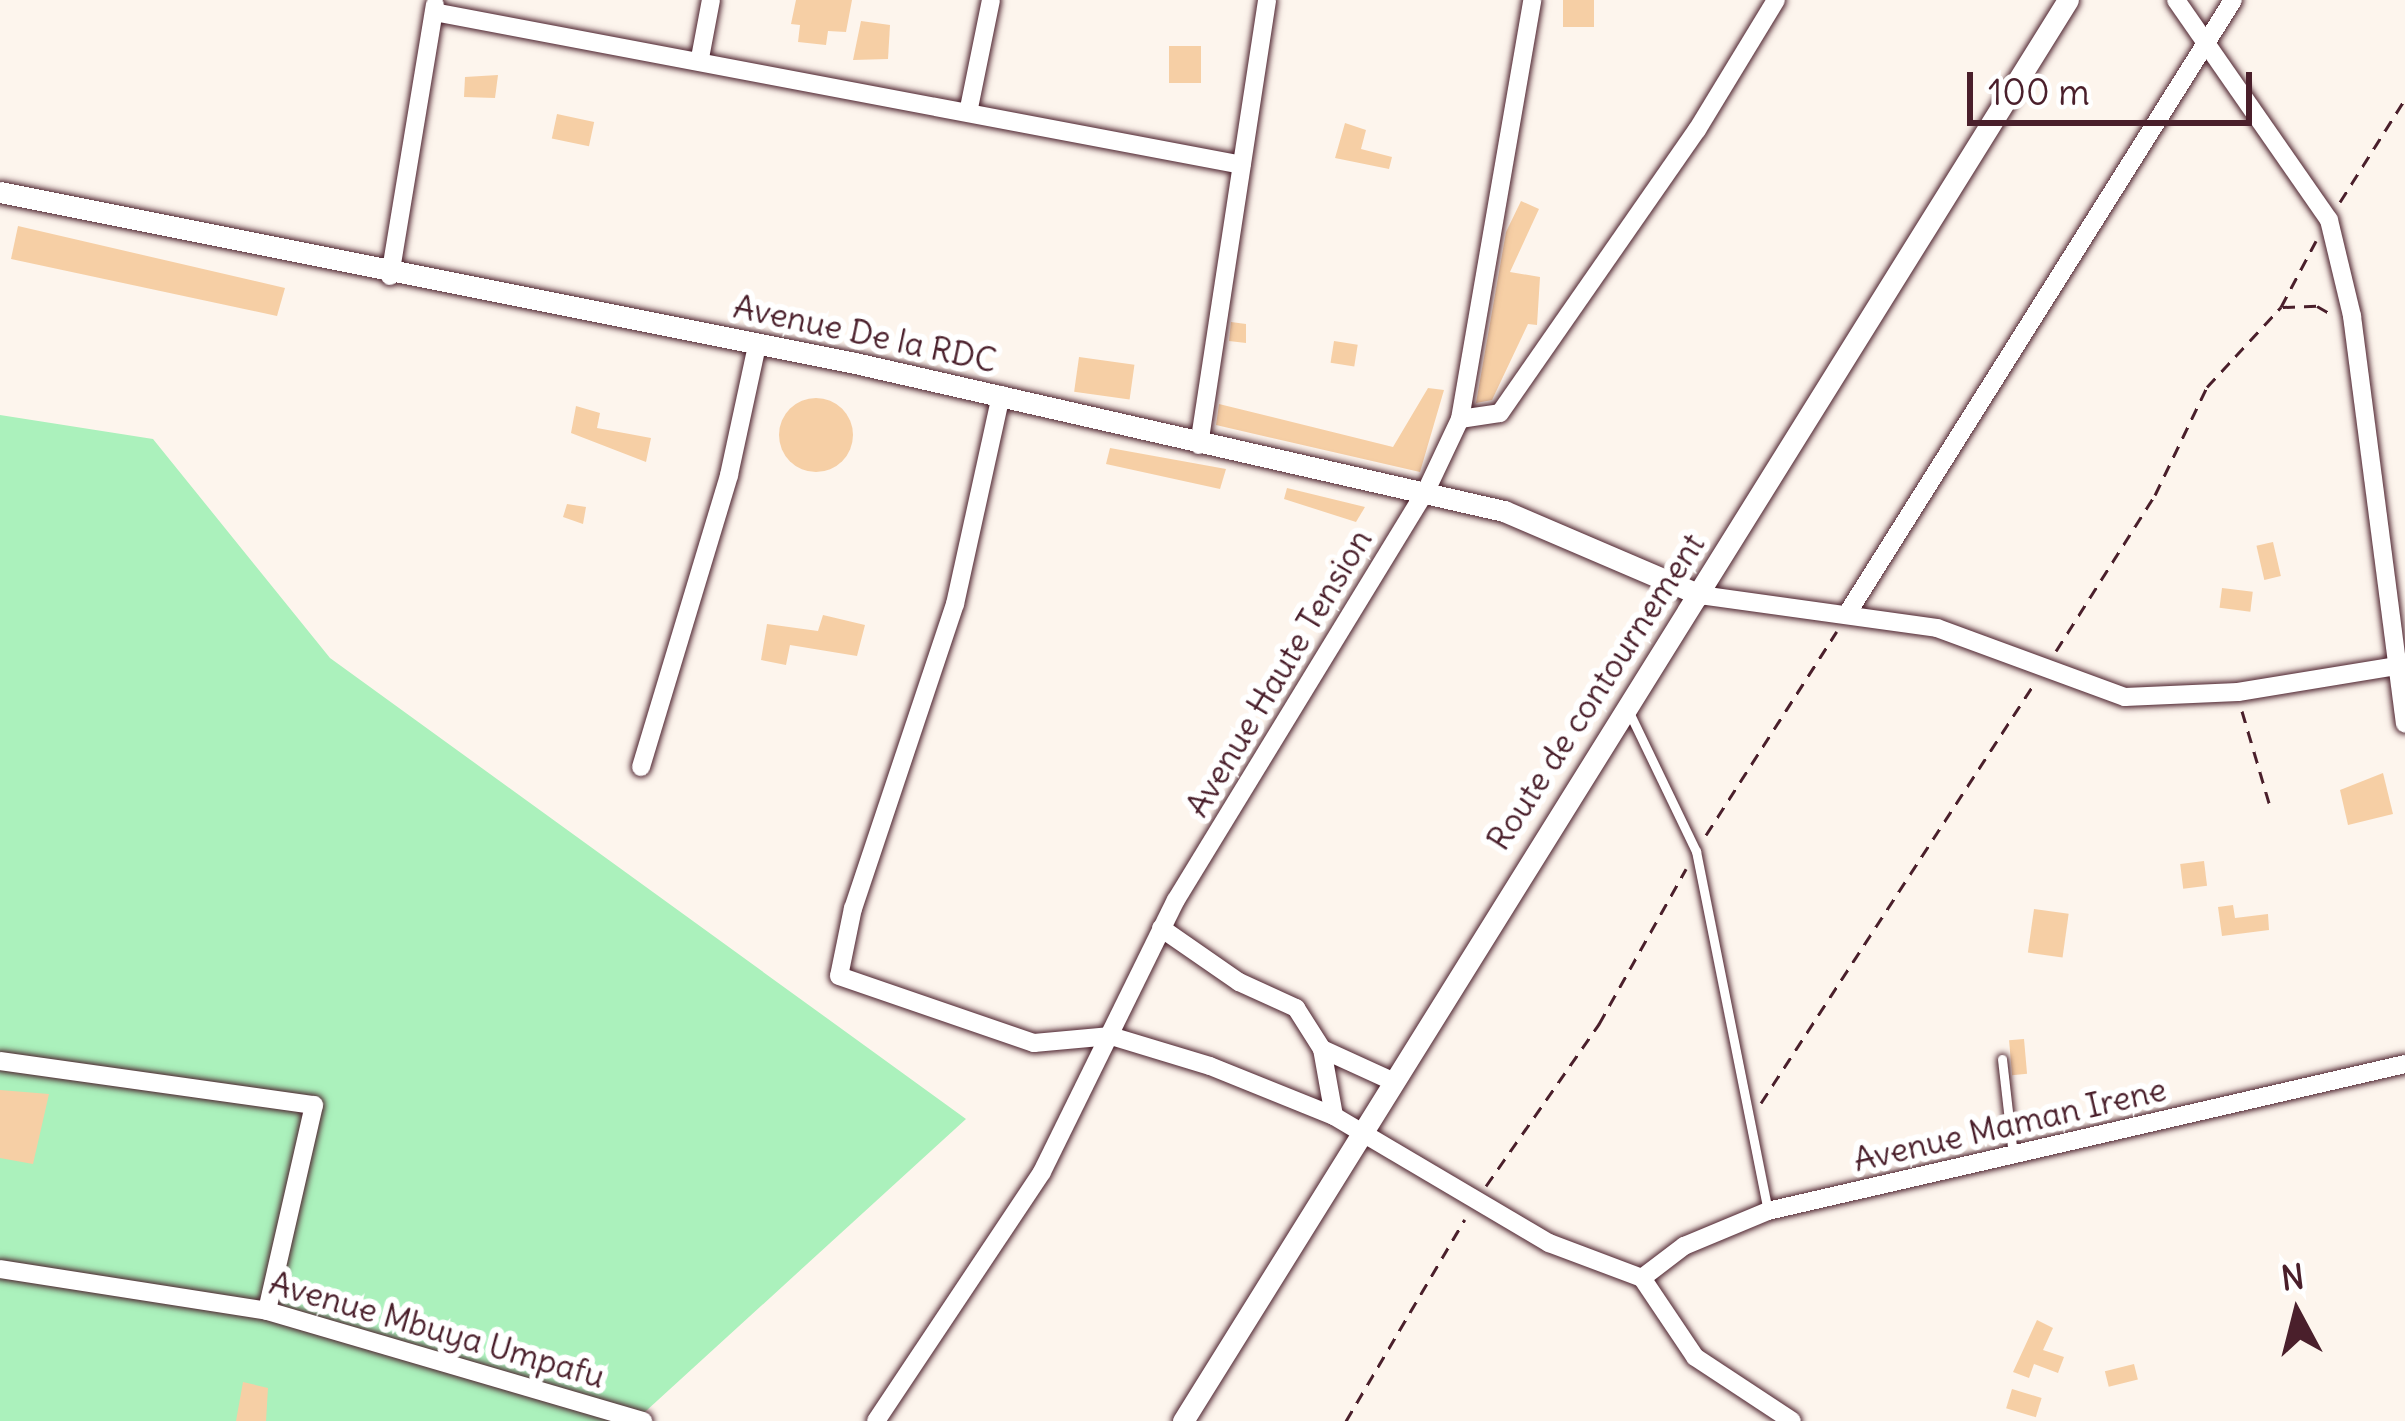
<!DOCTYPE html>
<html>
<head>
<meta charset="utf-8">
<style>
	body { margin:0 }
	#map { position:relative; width:2405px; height:1421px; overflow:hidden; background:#fdf5ed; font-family:Delius,sans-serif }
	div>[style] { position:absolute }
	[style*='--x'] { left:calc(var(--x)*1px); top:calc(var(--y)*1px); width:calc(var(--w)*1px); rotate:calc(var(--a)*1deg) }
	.green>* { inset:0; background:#abf1bc }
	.building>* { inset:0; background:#f6cfa5; transform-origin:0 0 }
	.round { border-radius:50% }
	.path>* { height:3px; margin-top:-1.5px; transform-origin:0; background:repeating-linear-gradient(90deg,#4a1f2b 0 12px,transparent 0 21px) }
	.roads { filter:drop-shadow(0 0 3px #4a1f2b) drop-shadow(0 0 3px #4a1f2b) }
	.service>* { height:9px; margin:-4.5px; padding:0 4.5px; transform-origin:4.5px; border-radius:4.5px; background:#fff }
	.minor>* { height:18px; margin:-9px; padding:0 9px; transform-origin:9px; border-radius:9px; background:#fff }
	.tertiary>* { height:21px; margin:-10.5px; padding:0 10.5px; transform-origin:10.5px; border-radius:10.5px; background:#fff }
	span { translate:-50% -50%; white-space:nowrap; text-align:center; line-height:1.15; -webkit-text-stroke:12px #fff; paint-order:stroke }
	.street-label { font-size:33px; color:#4a1f2b }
	.north { position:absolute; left:2237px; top:1253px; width:120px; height:120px; -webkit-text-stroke:9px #fff; paint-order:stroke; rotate:353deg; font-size:33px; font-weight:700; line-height:48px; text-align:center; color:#4a1f2b }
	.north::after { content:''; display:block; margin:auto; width:42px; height:54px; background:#4a1f2b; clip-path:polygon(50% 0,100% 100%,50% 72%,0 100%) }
	.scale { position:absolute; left:1967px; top:72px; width:285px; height:54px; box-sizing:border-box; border:6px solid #4a1f2b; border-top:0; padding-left:15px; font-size:36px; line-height:42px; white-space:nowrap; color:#4a1f2b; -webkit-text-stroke:9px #fff; paint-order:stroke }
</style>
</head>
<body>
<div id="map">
	<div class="green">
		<div style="clip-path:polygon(0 415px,153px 439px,330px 658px,966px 1119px,635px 1421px,0 1421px)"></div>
	</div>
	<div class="building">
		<div style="clip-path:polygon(796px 0,852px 0,846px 32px,828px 31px,826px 45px,798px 42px,800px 25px,791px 24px)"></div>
		<div style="left:1563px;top:0;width:31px;height:27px"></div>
		<div style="clip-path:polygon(861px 21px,890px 25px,888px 59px,853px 60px)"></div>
		<div style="left:1169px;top:46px;width:32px;height:37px"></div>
		<div style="clip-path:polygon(498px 75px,495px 98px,464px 97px,465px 77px)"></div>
		<div style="left:557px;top:114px;width:38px;height:25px;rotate:12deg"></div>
		<div style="clip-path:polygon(1345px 123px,1366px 130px,1361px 149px,1392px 157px,1389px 169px,1335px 158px)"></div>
		<div style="clip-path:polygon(1521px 201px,1539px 209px,1510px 272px,1540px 277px,1537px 325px,1528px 324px,1492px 400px,1476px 403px,1506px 232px)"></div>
		<div style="clip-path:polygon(18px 226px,285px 288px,277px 316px,11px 259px)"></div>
		<div style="clip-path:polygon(1231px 322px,1246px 324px,1246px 343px,1229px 341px)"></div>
		<div style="left:1334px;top:341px;width:24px;height:22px;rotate:9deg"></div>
		<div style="left:1079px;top:357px;width:56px;height:35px;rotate:8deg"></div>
		<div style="clip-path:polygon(1428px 388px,1444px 390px,1420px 472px,1216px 425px,1219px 404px,1393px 447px)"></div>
		<div class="round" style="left:779px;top:398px;width:74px;height:74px"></div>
		<div style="clip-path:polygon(576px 406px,600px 413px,597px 428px,651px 438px,646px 462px,571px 433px)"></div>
		<div style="clip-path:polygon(1110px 448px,1226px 469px,1220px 489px,1106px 464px)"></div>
		<div style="clip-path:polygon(1287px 488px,1365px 507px,1356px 522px,1284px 499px)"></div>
		<div style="clip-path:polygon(567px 504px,586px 507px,583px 524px,563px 517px)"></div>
		<div style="left:2273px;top:542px;width:35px;height:17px;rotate:77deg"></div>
		<div style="left:2222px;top:588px;width:31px;height:20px;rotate:7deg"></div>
		<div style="clip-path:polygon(823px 615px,865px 625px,857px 656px,790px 645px,786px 665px,761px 660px,767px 624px,818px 631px)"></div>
		<div style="clip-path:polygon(2383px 773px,2393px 814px,2348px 825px,2340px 790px)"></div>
		<div style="left:2204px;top:861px;width:25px;height:24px;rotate:83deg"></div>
		<div style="clip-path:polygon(2233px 905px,2235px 918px,2268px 914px,2269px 930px,2222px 936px,2218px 907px)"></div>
		<div style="left:2034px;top:909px;width:35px;height:44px;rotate:8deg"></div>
		<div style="left:2024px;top:1039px;width:35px;height:15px;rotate:85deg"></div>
		<div style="clip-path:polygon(0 1090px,49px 1094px,33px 1164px,0 1158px)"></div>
		<div style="clip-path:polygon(2037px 1320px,2053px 1328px,2043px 1350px,2064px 1357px,2058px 1373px,2034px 1364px,2029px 1378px,2013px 1372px)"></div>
		<div style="left:2134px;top:1364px;width:16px;height:30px;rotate:76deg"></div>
		<div style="clip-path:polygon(243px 1382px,268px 1388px,266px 1421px,236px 1421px)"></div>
		<div style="left:2012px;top:1389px;width:31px;height:20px;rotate:17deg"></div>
	</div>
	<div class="path">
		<div style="--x:2340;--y:202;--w:122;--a:-57.7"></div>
		<div style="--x:2283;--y:307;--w:34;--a:-2"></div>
		<div style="--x:2317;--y:306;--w:16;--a:30"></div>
		<div style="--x:2056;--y:651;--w:185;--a:-57.6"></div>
		<div style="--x:2155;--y:495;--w:120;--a:-64.3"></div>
		<div style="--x:2207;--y:387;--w:109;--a:-47.2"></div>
		<div style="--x:2281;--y:307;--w:75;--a:-62.1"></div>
		<div style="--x:2242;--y:711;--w:96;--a:73.6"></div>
		<div style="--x:1706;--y:835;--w:242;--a:-57.3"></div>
		<div style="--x:1761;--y:1103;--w:500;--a:-56.91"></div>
		<div style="--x:1486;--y:1186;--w:198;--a:-55.1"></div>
		<div style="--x:1599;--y:1024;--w:178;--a:-60.7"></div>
		<div style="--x:1346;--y:1421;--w:234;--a:-59.5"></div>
	</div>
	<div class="roads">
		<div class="service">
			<div style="--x:1628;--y:710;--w:157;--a:64.3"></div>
			<div style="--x:1696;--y:851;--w:366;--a:78.7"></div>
			<div style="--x:2002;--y:1059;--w:97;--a:83.5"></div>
		</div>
		<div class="minor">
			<div style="--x:2176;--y:0;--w:268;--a:55.2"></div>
			<div style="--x:2329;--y:220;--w:99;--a:76.5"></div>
			<div style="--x:2352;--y:316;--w:411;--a:82.6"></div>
			<div style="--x:434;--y:12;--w:822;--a:10.72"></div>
			<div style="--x:700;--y:58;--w:59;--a:-79.3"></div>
			<div style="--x:969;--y:108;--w:110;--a:-78.5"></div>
			<div style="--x:390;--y:276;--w:275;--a:-80.6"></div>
			<div style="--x:1001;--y:395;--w:214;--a:102.4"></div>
			<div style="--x:955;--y:604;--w:321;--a:108.5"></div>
			<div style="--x:853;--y:908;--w:69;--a:101.6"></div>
			<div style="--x:839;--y:976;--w:206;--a:19"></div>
			<div style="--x:1034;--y:1043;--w:77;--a:-5.2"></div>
			<div style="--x:1111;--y:1036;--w:103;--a:16.9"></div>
			<div style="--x:1210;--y:1066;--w:134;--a:22"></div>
			<div style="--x:1334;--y:1116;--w:250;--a:30.6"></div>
			<div style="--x:1549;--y:1243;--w:99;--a:20.6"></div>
			<div style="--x:1460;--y:419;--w:425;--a:-80.2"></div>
			<div style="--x:1199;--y:445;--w:450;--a:-81.3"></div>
			<div style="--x:1700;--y:595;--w:239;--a:7.9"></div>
			<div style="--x:1937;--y:628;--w:200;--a:20.2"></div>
			<div style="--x:2125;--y:697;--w:113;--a:-2.5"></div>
			<div style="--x:2238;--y:692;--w:166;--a:-9.3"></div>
			<div style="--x:1847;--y:614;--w:725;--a:-57.84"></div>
			<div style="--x:641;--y:767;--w:305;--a:-73.2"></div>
			<div style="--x:729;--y:475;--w:133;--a:-77.8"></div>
			<div style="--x:1161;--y:928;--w:95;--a:34.7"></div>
			<div style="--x:1239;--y:982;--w:63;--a:24.5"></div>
			<div style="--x:1296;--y:1008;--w:49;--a:57.6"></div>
			<div style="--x:1322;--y:1049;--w:68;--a:79.8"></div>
			<div style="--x:1322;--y:1049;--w:77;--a:24.6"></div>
			<div style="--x:0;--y:1061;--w:317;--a:8"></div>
			<div style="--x:314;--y:1105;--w:211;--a:102.9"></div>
			<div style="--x:0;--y:1269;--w:270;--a:8.9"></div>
			<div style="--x:267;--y:1311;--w:392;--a:16.3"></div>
			<div style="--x:1642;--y:1278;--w:53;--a:-37.3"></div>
			<div style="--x:1684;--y:1246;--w:91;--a:-22.6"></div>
			<div style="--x:1768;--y:1211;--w:654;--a:-12.99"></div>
			<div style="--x:1642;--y:1278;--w:95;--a:56.1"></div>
			<div style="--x:1695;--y:1357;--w:116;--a:33.4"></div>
			<div style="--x:876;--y:1421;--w:299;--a:-56.3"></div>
			<div style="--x:1042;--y:1172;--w:303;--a:-63.8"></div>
			<div style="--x:1176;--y:900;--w:479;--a:-58.6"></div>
			<div style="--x:1426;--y:491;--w:80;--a:-64.7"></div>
			<div style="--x:1460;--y:419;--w:40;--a:-8.5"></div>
			<div style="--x:1500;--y:413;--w:345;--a:-55.2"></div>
			<div style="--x:1697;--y:130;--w:152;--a:-58.7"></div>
		</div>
		<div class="tertiary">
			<div style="--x:0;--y:192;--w:872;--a:11.31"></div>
			<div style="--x:855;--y:363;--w:666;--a:12.85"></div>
			<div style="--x:1504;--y:511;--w:213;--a:23.2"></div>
			<div style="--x:1183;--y:1421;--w:1674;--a:-58.09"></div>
		</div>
	</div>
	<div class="street-label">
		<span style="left:865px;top:334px;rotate:12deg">Avenue De la RDC</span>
		<span style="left:1279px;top:673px;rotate:-59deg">Avenue Haute Tension</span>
		<span style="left:1596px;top:692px;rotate:-57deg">Route de contournement</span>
		<span style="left:2010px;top:1125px;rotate:-13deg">Avenue Maman Irene</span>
		<span style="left:437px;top:1330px;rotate:16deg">Avenue Mbuya Umpafu</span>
	</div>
	<div class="north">N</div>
	<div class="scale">100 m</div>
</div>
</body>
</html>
